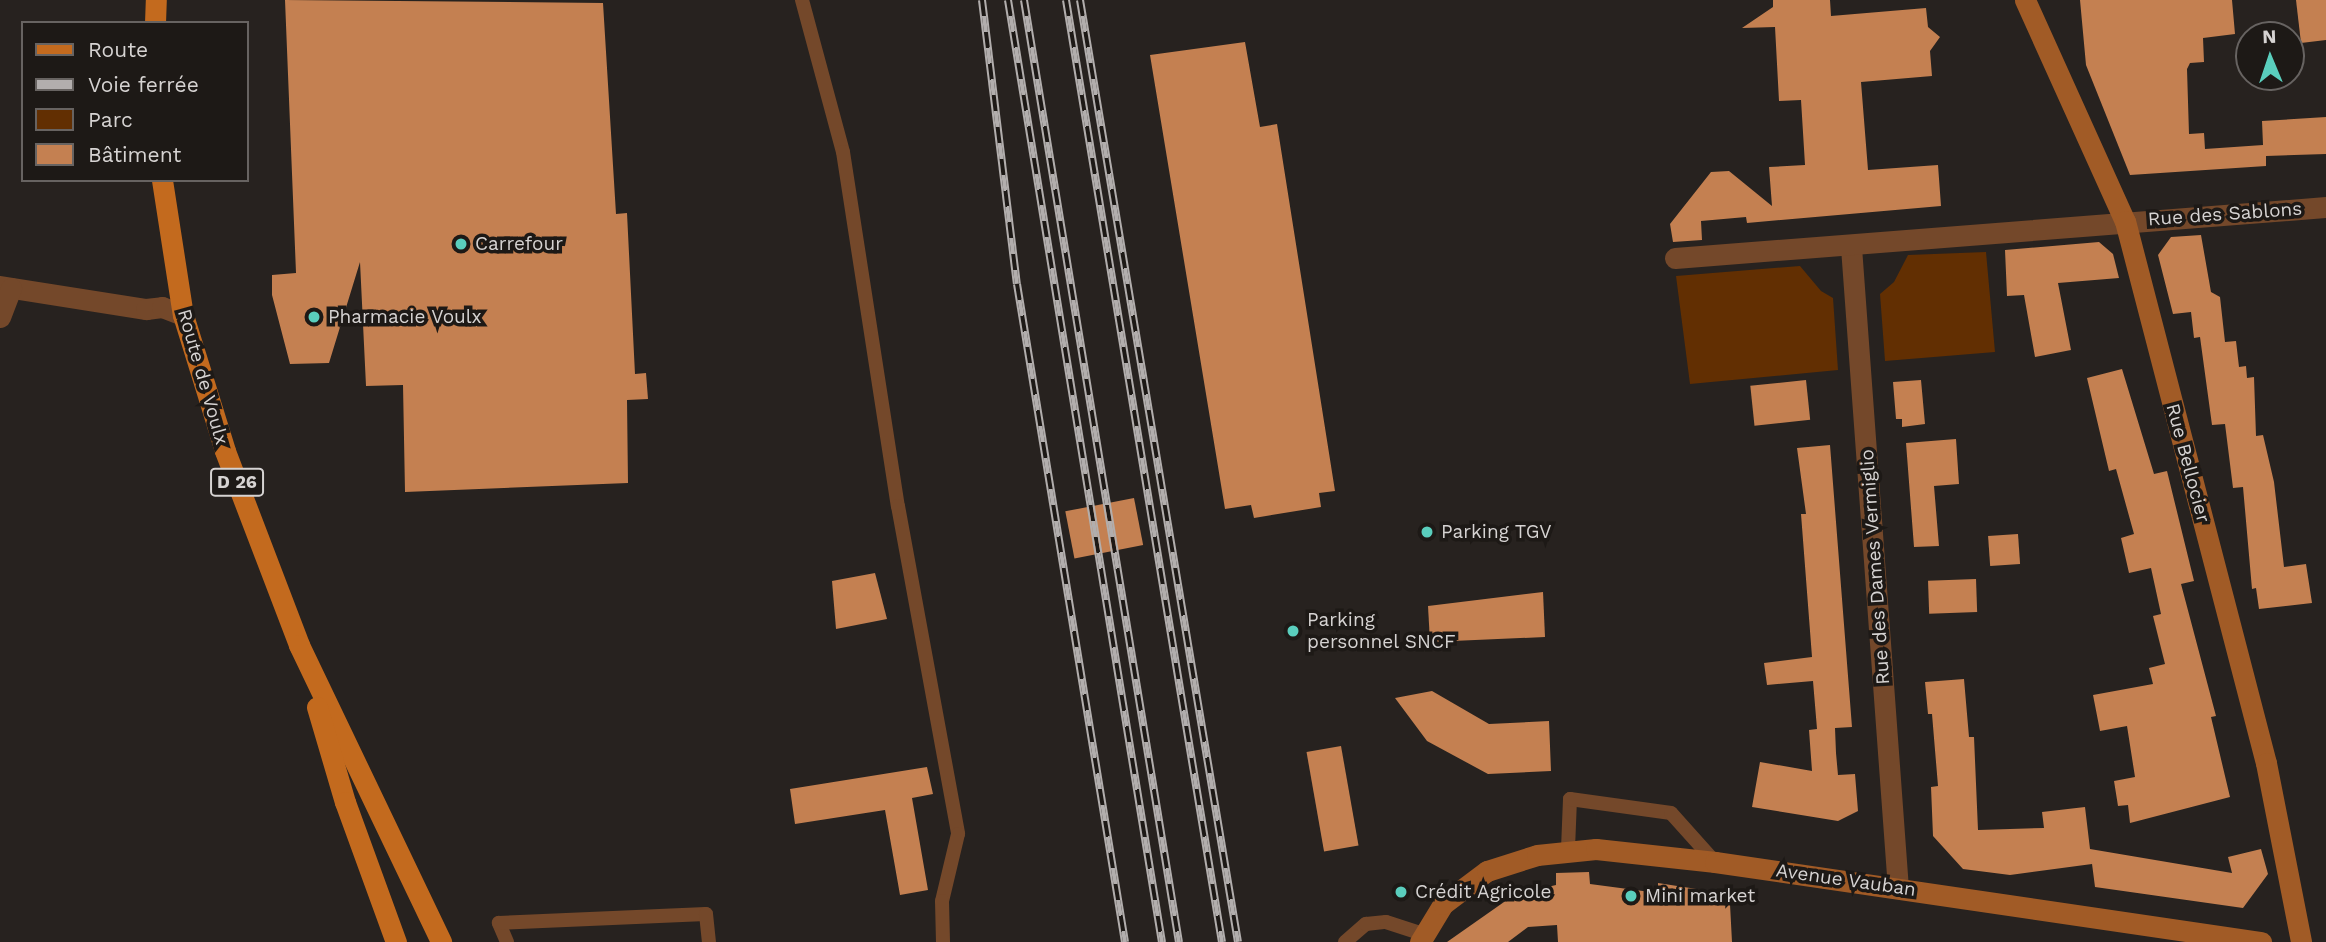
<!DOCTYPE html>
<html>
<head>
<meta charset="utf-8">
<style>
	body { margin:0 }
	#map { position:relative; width:2326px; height:942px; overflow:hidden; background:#27221f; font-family:"Work Sans",sans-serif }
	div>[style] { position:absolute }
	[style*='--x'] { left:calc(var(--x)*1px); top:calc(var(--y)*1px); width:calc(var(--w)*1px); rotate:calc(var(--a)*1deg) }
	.green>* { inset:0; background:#622f02 }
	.building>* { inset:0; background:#c48051; transform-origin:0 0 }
	.lane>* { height:14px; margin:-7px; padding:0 7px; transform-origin:7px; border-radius:7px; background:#74482a }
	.street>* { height:21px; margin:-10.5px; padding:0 10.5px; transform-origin:10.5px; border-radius:10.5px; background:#74482a }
	.secondary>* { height:21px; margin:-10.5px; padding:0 10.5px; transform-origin:10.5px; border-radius:10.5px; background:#a15b26 }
	.primary>* { height:21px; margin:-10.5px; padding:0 10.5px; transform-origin:10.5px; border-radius:10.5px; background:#c36a1e }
	.rail>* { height:8px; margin-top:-4px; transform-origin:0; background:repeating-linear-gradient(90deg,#1d1916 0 16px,#b2aead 0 32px); box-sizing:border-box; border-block:2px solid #b2aead }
	.dots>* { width:19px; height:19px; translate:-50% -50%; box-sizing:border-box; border:4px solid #1d1916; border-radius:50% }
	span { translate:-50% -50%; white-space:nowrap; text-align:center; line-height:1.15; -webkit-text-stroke:7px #1d1916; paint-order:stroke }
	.shield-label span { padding:2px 5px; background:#1d1916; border:2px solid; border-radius:5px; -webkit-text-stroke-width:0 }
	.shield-label { font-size:18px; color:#d6d3d2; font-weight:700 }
	.street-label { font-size:19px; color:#d6d3d2 }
	.poi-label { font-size:19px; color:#d6d3d2 }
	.left { translate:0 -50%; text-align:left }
	.legend { position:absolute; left:21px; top:21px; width:228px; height:161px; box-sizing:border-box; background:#1d1916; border:2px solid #676361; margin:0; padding:9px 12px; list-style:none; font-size:21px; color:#d6d3d2 }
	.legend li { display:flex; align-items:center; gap:14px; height:35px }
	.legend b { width:35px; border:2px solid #676361 }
	.north { position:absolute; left:2235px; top:21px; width:70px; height:70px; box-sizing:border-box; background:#1d1916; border:2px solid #676361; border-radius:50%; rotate:358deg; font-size:19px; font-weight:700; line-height:28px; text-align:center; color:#d6d3d2 }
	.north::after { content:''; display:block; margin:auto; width:24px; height:32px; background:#5acebd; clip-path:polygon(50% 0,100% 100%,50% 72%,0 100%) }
</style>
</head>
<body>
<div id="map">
	<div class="green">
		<div style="clip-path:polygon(1986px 252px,1995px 352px,1885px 361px,1880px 294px,1894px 282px,1908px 255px)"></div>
		<div style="clip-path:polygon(1800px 266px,1821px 291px,1833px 298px,1838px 370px,1690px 384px,1676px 276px)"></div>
	</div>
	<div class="building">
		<div style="clip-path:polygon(285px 0,603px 3px,616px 214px,627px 213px,635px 374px,646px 373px,648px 399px,627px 400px,628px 483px,405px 492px,403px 385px,366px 386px,360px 262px,329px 363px,290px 364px,272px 295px,272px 275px,296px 273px)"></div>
		<div style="clip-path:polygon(1773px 0,1830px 0,1831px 16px,1926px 8px,1928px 27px,1940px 37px,1930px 51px,1932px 76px,1861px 82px,1868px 170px,1938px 165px,1941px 206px,1747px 223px,1746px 217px,1701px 221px,1702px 240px,1673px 242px,1670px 224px,1711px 172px,1729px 171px,1772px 206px,1769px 167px,1805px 165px,1801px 100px,1779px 101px,1775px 27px,1742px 28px,1773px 7px)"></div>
		<div style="clip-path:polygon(2080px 0,2232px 0,2235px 34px,2203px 38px,2204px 62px,2190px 63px,2187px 69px,2189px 134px,2204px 133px,2205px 149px,2263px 145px,2262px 121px,2326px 117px,2326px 154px,2266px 156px,2266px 166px,2130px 175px,2086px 65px)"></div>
		<div style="clip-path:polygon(2296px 0,2326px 0,2326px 40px,2301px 43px)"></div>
		<div style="clip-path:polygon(1245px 42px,1260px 127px,1277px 124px,1335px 491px,1319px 493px,1321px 507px,1254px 518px,1251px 505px,1225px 509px,1150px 55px)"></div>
		<div style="clip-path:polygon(2201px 235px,2211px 292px,2220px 297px,2225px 342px,2236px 341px,2239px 367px,2246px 366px,2247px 378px,2254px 377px,2256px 436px,2263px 435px,2274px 482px,2284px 567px,2306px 564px,2312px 603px,2259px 609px,2256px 588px,2252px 589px,2243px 487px,2233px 488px,2225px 424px,2212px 425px,2200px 337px,2194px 338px,2191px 312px,2173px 314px,2158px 255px,2171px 237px)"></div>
		<div style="clip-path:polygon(2099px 242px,2113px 254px,2119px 278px,2058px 283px,2071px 350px,2035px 357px,2024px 295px,2007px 296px,2005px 250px)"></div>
		<div style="clip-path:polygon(2122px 369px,2154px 474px,2167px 471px,2194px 581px,2181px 584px,2216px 716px,2211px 717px,2230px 797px,2130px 823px,2128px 805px,2118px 806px,2114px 781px,2135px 777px,2127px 726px,2100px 731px,2093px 695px,2153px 684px,2149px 668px,2165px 664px,2153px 616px,2161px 614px,2151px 568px,2129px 573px,2121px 538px,2134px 534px,2116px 469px,2109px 471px,2087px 378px)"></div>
		<div style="left:1806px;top:380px;width:40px;height:56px;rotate:84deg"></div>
		<div style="clip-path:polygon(1921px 380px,1925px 424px,1902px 427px,1902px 419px,1896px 419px,1893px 382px)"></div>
		<div style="clip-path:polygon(1956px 439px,1959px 484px,1934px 486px,1939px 546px,1914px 547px,1906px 443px)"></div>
		<div style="clip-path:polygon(1830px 445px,1852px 727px,1835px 728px,1836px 753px,1838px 775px,1855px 774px,1858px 811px,1838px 821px,1752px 807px,1760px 762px,1812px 771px,1809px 730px,1817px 729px,1813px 681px,1767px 685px,1764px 663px,1812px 657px,1801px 514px,1806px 514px,1797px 448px)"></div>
		<div style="left:1134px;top:498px;width:48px;height:70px;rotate:79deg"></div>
		<div style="left:2018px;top:534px;width:30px;height:30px;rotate:86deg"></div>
		<div style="clip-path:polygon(875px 573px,887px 619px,836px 629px,832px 581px)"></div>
		<div style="left:1976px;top:579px;width:33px;height:48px;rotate:88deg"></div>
		<div style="clip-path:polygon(1543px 592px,1545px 637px,1430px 642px,1428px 606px)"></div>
		<div style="clip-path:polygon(1964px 679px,1969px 737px,1974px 737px,1978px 830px,2044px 828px,2042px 812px,2085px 807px,2090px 849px,2232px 873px,2228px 857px,2261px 849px,2268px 874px,2243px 908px,2095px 887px,2091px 856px,2092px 864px,2010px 875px,1963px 869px,1933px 836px,1931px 787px,1938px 786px,1932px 714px,1928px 714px,1925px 682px)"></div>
		<div style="clip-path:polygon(1432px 691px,1489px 724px,1549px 721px,1551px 771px,1488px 774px,1427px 741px,1395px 698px)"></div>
		<div style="left:1341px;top:746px;width:101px;height:35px;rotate:80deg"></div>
		<div style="clip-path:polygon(927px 767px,933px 794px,912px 798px,928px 890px,900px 895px,885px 810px,795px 824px,790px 789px)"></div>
		<div style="clip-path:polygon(1589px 872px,1590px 884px,1658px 893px,1658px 883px,1703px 890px,1702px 901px,1730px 904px,1732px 942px,1558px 942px,1557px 925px,1528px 927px,1508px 942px,1447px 942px,1514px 895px,1556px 885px,1556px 873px)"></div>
	</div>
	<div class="lane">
		<div style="--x:802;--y:0;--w:157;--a:74.9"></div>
		<div style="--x:843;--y:152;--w:358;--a:81.2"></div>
		<div style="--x:898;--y:506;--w:333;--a:79.6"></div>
		<div style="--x:958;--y:834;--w:69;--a:103.4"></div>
		<div style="--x:942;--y:901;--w:41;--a:88.6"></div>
		<div style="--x:1568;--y:849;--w:50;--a:-87.7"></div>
		<div style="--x:1570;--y:799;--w:102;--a:7.9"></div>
		<div style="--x:1671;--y:813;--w:66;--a:48.1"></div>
		<div style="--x:507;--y:942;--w:21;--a:-113"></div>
		<div style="--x:499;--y:923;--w:207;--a:-2.5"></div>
		<div style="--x:706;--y:914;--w:28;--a:84"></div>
		<div style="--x:1345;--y:942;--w:28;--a:-41"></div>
		<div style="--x:1366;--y:924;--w:20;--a:-6"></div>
		<div style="--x:1386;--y:922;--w:38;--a:18"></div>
	</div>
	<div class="street">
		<div style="--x:1851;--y:247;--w:643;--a:85.81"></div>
		<div style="--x:1675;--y:258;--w:653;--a:-4.48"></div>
		<div style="--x:0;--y:286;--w:148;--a:9"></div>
		<div style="--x:146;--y:309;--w:16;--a:-7"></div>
		<div style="--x:162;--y:307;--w:22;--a:21"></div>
		<div style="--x:0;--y:317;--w:31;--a:-69"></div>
	</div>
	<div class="secondary">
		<div style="--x:2025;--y:0;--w:243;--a:65.7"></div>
		<div style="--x:2125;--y:221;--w:560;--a:75.42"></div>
		<div style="--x:2266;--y:763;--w:182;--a:78.9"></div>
		<div style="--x:1420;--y:942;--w:44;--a:-58.8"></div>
		<div style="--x:1443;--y:904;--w:55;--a:-36.9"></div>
		<div style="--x:1487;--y:871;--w:52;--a:-17.7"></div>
		<div style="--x:1537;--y:855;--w:59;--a:-5.8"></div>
		<div style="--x:1596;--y:849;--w:120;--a:6.2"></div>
		<div style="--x:1715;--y:862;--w:552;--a:8.34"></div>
	</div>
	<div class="primary">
		<div style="--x:155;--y:23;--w:23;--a:-88"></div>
		<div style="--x:162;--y:180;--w:137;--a:81.2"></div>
		<div style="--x:183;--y:315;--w:142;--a:72.8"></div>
		<div style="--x:225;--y:451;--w:208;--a:69.1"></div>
		<div style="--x:299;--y:645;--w:329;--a:64.4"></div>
		<div style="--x:317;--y:707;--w:99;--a:73.6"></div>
		<div style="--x:345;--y:802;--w:149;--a:70"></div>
	</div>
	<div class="rail">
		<div style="--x:982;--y:0;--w:286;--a:83"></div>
		<div style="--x:1017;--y:284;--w:667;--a:80.68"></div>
		<div style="--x:1008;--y:0;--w:955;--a:80.72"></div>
		<div style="--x:1024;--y:0;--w:955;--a:80.66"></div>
		<div style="--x:1066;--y:0;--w:955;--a:80.6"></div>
		<div style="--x:1080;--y:0;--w:955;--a:80.48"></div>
	</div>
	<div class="dots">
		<div style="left:461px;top:244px;background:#5acebd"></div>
		<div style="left:314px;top:317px;background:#5acebd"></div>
		<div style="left:1427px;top:532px;background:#5acebd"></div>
		<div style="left:1293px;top:631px;background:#5acebd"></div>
		<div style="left:1401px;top:892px;background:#5acebd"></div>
		<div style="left:1631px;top:896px;background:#5acebd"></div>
	</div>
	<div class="shield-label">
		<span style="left:237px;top:482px">D 26</span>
	</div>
	<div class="street-label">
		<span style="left:2225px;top:214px;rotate:-4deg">Rue des Sablons</span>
		<span style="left:203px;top:377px;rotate:74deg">Route de Voulx</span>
		<span style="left:2188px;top:463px;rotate:75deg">Rue Bellocier</span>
		<span style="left:1875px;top:567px;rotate:-94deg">Rue des Dames Vermiglio</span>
		<span style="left:1846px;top:880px;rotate:8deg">Avenue Vauban</span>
	</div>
	<div class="poi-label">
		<span class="left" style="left:475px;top:244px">Carrefour</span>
		<span class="left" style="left:328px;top:317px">Pharmacie Voulx</span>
		<span class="left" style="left:1441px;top:532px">Parking TGV</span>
		<span class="left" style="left:1307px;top:631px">Parking<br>personnel SNCF</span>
		<span class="left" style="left:1415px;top:892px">Crédit Agricole</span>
		<span class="left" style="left:1645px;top:896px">Mini market</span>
	</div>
	<ul class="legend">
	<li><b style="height:9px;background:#c36a1e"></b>Route</li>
	<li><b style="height:9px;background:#b2aead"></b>Voie ferrée</li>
	<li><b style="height:19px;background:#622f02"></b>Parc</li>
	<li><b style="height:19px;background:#c48051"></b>Bâtiment</li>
	</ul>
	<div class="north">N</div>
</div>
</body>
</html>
